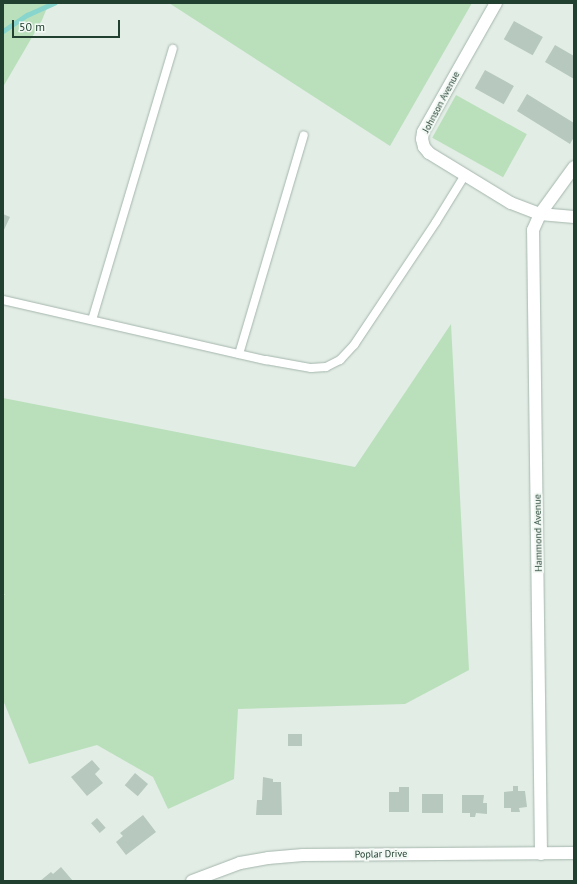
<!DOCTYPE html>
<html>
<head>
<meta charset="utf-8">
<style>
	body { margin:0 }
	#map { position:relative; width:577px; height:884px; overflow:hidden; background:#e2ede6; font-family:"PT Sans",sans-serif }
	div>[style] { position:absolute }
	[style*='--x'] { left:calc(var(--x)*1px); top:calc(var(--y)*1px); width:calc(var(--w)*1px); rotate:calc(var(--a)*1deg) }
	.green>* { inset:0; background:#bae0bb; transform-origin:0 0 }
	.stream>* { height:4.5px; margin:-2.25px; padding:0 2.25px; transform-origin:2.25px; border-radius:2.25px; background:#88d5cd }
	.building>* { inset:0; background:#b7c8be; transform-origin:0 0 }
	.roads { filter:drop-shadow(0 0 1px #a4b6ac) drop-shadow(0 0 1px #a4b6ac) }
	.service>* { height:8px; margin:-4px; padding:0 4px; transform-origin:4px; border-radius:4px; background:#fff }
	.minor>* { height:12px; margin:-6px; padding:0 6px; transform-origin:6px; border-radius:6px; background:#fff }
	.tertiary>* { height:12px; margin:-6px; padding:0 6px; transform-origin:6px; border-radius:6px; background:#fff }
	span { translate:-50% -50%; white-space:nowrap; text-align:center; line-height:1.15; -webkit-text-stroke:4px #f3f9f5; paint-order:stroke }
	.street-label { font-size:10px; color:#214030 }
	.frame { position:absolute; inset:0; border:4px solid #214030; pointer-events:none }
	.scale { position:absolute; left:12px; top:20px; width:108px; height:18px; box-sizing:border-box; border:2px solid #214030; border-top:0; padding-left:5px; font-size:12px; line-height:14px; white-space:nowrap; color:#214030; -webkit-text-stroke:3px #f3f9f5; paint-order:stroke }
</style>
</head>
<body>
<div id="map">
	<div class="green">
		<div style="clip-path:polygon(3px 3px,49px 3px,42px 20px,3px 87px)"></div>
		<div style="clip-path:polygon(169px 3px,472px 3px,390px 146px)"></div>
		<div style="left:456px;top:95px;width:81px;height:49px;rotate:29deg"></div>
		<div style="clip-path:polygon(451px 324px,469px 670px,405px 704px,238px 709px,234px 779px,168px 809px,153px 777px,97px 745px,29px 764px,3px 700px,3px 596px,5px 594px,3px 594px,3px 398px,355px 467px)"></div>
	</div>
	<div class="stream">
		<div style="--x:3;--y:31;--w:29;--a:-34"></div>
		<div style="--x:27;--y:15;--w:30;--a:-24"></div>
	</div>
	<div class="building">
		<div style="left:514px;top:21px;width:33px;height:21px;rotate:29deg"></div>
		<div style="clip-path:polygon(555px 45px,574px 56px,574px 79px,545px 62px)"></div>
		<div style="left:485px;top:70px;width:33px;height:21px;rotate:29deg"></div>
		<div style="clip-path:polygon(527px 94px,574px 123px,574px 137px,570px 144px,517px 111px)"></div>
		<div style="clip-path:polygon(3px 214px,10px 217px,3px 232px)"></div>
		<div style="left:288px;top:734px;width:14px;height:12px"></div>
		<div style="clip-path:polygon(92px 760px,100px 769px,95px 774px,103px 783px,87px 796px,71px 777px)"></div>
		<div style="left:135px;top:773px;width:17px;height:16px;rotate:40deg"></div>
		<div style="clip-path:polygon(263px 777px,273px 779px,273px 782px,281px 782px,282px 815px,256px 815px,257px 800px,262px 800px)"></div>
		<div style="clip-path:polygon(513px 786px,518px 786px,518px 791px,525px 791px,527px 807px,519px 808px,520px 812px,511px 812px,511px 808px,504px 808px,504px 792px,513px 791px)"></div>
		<div style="clip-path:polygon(399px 787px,409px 787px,409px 812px,389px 812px,389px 792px,399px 792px)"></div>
		<div style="left:443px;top:794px;width:19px;height:21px;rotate:90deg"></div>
		<div style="clip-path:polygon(462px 795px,484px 795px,483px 803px,487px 803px,487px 814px,476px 813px,475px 817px,470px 817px,470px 813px,462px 813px)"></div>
		<div style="clip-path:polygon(143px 815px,156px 832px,126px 855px,116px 842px,123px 836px,120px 833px)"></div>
		<div style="left:97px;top:818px;width:13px;height:8px;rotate:48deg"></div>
		<div style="clip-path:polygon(61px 867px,73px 881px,40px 881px,51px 872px,53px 874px)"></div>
	</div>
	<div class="roads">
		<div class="service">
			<div style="--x:3;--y:300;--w:270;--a:12.9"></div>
			<div style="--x:266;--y:360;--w:46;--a:10.1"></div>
			<div style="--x:311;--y:368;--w:15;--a:-4"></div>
			<div style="--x:326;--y:367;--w:16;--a:-27"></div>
			<div style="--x:340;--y:360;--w:21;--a:-47"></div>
			<div style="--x:354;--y:345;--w:148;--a:-56.3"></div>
			<div style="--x:436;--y:222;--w:55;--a:-58.3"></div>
			<div style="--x:92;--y:320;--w:283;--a:-73.4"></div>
			<div style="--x:239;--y:354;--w:228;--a:-73.5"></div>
		</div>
		<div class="minor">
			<div style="--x:496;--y:3;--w:148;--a:119.5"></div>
			<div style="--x:423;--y:132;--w:7;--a:98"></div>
			<div style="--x:422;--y:139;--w:8;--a:76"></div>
			<div style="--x:424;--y:147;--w:8;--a:50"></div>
			<div style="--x:429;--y:153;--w:96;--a:31.4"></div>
			<div style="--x:511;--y:203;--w:31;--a:21"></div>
			<div style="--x:540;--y:214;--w:34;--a:5"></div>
			<div style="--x:541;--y:854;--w:624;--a:-90.73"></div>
			<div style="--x:533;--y:230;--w:17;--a:-66"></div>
			<div style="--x:540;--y:214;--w:58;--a:-54.1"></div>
		</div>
		<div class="tertiary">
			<div style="--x:192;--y:881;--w:51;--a:-20.6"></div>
			<div style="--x:240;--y:863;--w:28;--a:-10"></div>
			<div style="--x:268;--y:858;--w:35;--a:-5"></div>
			<div style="--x:303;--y:855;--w:271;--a:-0.4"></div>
		</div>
	</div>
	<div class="street-label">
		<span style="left:441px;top:102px;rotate:-62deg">Johnson Avenue</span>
		<span style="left:538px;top:533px;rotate:-91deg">Hammond Avenue</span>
		<span style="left:381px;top:854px;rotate:-1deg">Poplar Drive</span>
	</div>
	<div class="frame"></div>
	<div class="scale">50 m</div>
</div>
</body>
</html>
